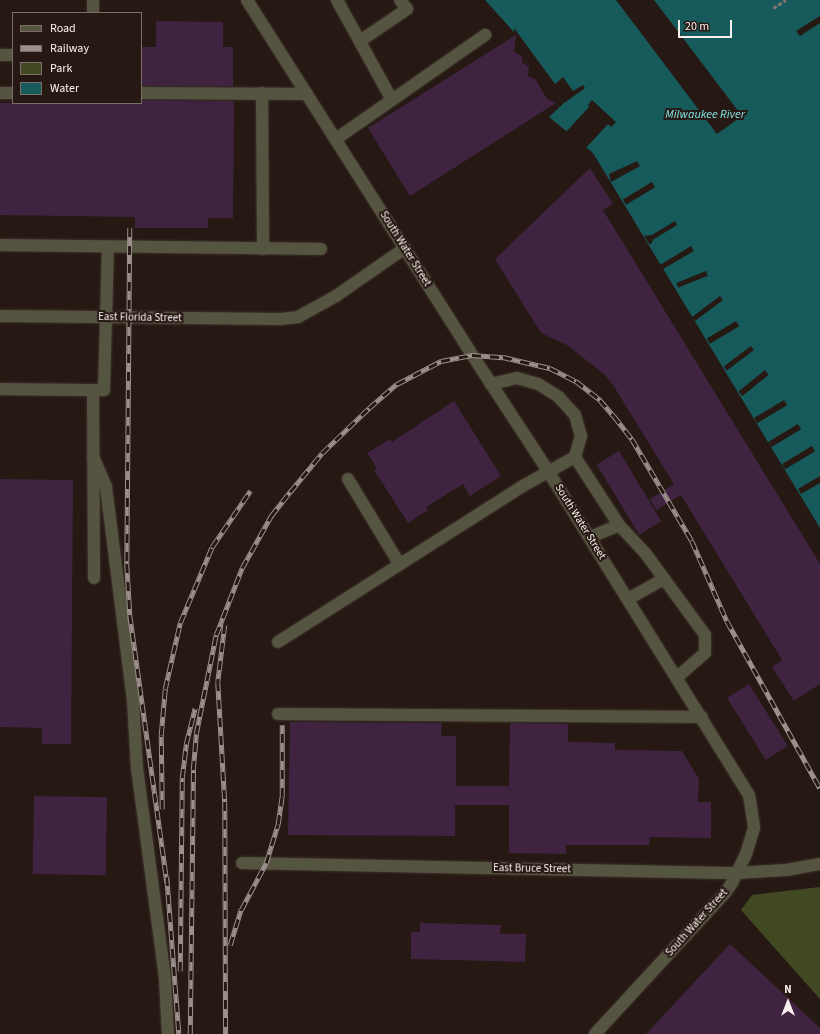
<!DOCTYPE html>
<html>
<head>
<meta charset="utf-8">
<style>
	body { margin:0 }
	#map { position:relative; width:820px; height:1034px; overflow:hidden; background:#261913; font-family:"Source Sans 3",sans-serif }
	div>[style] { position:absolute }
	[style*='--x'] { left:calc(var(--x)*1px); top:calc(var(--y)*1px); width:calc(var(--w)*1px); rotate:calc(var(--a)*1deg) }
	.green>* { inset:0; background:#414922 }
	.water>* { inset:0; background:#175a5b }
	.pier>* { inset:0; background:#261913; transform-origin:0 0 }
	.building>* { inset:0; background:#3f2341; transform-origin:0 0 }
	.path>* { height:2.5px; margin-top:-1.25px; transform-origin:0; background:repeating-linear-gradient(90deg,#817671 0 4px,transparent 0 6px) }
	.roads { filter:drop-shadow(0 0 1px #3f332d) drop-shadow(0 0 1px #3f332d) }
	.minor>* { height:12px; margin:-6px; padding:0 6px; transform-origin:6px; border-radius:6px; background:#555441 }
	.rail>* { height:4.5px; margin-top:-2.25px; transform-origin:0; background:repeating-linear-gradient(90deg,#261913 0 9px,#9b908b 0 18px); box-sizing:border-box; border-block:1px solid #9b908b }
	span { translate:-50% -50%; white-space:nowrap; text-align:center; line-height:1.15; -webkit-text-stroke:4px #261913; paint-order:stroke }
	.street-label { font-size:11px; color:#faf1ed }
	.water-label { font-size:12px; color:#81e5e6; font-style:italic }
	.legend { position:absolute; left:12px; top:12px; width:130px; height:92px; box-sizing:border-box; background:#261913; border:1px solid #7b6f6a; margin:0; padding:5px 7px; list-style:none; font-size:12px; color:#faf1ed }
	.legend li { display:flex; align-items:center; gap:8px; height:20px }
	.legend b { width:20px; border:1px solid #7b6f6a }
	.north { position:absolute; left:768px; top:982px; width:40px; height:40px; -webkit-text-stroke:3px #261913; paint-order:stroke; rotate:0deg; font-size:11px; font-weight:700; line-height:16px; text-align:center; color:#faf1ed }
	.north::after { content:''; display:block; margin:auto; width:14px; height:18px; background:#faf1ed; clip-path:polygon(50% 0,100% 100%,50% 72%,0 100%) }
	.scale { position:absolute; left:678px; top:20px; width:54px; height:18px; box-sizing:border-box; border:2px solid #faf1ed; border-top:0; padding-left:5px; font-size:12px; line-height:14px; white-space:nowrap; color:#faf1ed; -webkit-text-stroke:3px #261913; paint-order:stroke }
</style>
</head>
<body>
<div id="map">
	<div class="green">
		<div style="clip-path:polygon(820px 887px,820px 999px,741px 910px,752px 895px)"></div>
	</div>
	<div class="water">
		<div style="clip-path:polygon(485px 0,820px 0,820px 528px,593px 153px,549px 117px,564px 103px,512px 30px)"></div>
	</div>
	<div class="pier">
		<div style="clip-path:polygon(616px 0,654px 0,742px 116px,717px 134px)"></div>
		<div style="clip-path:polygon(820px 16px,820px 23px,800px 36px,796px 31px)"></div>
		<div style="clip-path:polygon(514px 28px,555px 84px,563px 77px,573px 91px,583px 85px,585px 88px,564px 103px,514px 35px)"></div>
		<div style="clip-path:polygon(592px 100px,616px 122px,611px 127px,608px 124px,585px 149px,566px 132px,589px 107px,588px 105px)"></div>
		<div style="clip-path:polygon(637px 161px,640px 166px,611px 182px,609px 174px)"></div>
		<div style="left:652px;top:182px;width:6px;height:34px;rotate:59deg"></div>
		<div style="clip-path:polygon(675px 221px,677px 225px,654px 239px,650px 245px,644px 236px,652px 235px)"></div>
		<div style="clip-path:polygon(691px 246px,694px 251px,663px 269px,660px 265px)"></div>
		<div style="left:706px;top:271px;width:5px;height:32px;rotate:68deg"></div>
		<div style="left:720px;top:296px;width:5px;height:35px;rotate:53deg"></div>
		<div style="left:736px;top:321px;width:6px;height:34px;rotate:59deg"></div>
		<div style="left:751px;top:346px;width:5px;height:34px;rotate:53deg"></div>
		<div style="left:765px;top:370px;width:6px;height:34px;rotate:51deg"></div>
		<div style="left:784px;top:400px;width:6px;height:35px;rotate:59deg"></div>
		<div style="left:798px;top:424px;width:6px;height:35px;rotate:59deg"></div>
		<div style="left:812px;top:446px;width:6px;height:35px;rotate:59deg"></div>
		<div style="clip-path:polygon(820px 476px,820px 483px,801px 494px,798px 489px)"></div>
	</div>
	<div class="building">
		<div style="clip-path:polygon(156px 21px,223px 22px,223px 47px,233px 47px,233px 86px,141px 86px,141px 47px,156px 47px)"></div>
		<div style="clip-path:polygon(516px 35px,514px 52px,522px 56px,522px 62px,529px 67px,528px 76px,536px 80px,547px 99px,556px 103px,410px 196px,368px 128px)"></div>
		<div style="clip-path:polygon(141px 100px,234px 101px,233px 218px,208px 218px,208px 228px,135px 228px,135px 217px,0 215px,0 103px,141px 103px)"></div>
		<div style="clip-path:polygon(590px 168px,613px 204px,603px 210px,820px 564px,820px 684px,794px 701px,772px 667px,782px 660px,681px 495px,656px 510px,650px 499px,674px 484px,613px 385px,605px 375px,567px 345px,541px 333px,495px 259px)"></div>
		<div style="clip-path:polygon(454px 401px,501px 476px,470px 496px,463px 484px,426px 507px,428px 510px,408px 523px,374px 470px,377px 468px,367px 453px,390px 439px,392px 442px)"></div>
		<div style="left:619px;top:451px;width:82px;height:26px;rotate:59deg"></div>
		<div style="clip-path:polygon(0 479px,73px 480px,71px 744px,42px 744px,42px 728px,0 727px)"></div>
		<div style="left:749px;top:684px;width:73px;height:26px;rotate:58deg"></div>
		<div style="clip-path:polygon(290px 722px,442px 723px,441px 736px,456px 736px,456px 786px,509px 786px,510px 723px,568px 724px,568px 742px,615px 743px,615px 750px,682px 751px,699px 779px,698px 802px,711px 802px,711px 838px,650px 837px,649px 845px,566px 845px,566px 854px,509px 853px,509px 805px,455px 805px,455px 836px,288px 835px)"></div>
		<div style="left:34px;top:796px;width:73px;height:78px;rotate:1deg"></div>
		<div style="clip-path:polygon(420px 923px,501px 925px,500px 934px,526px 934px,525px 962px,411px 959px,411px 932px,420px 932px)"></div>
		<div style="clip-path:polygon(730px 944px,820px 1028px,820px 1034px,646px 1034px)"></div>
	</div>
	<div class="path">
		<div style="--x:773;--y:8;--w:15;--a:-32"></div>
	</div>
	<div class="roads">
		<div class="minor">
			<div style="--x:247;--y:0;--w:411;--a:57.6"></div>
			<div style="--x:467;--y:347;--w:148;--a:56.8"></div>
			<div style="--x:548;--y:471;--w:381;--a:58.2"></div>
			<div style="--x:749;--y:795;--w:33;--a:81"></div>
			<div style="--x:754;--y:828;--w:27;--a:107"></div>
			<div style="--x:746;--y:854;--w:32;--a:116"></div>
			<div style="--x:732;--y:883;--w:12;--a:125"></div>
			<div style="--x:725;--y:893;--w:192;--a:132.7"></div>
			<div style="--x:337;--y:0;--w:114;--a:61.2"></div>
			<div style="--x:93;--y:13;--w:13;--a:-90"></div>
			<div style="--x:360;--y:41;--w:57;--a:-34.2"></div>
			<div style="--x:407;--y:9;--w:11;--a:-128"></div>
			<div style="--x:0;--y:55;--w:13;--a:0"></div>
			<div style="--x:0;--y:93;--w:13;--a:0"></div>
			<div style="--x:141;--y:93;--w:166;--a:0.3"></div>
			<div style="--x:262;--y:93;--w:156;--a:89.6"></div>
			<div style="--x:336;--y:139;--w:182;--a:-34.9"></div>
			<div style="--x:0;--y:245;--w:321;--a:0.7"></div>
			<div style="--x:0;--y:316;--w:280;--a:0.6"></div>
			<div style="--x:280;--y:319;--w:18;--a:-6"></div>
			<div style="--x:298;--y:317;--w:43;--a:-28.9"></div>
			<div style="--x:336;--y:296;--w:84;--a:-34.8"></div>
			<div style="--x:0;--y:389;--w:104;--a:0.6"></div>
			<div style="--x:104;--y:390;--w:143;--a:-88.4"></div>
			<div style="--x:93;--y:390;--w:188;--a:89.7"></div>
			<div style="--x:93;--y:456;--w:34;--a:67"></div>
			<div style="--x:106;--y:487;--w:216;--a:82.8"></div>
			<div style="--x:133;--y:701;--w:67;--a:86.6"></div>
			<div style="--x:137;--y:768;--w:213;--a:82.4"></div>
			<div style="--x:165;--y:979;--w:55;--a:86.9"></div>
			<div style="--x:575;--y:457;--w:81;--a:57.1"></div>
			<div style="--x:348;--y:479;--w:100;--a:58.8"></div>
			<div style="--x:590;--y:537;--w:31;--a:-22"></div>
			<div style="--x:619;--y:525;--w:40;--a:47"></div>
			<div style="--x:646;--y:554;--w:100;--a:53.9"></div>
			<div style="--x:705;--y:635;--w:18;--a:90"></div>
			<div style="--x:705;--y:653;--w:37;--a:139"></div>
			<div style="--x:628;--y:599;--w:41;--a:-29.1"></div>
			<div style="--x:278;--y:642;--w:288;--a:-32.5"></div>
			<div style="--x:521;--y:487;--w:62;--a:-29.1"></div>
			<div style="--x:575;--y:457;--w:22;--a:-74"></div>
			<div style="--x:581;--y:436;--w:22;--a:-106"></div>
			<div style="--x:575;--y:415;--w:24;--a:-132"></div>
			<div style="--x:559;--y:397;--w:25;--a:-148"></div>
			<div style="--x:538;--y:384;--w:22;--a:-164"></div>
			<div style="--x:517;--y:378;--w:27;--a:167"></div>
			<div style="--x:278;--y:714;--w:424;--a:0.4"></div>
			<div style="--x:242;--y:863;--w:495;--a:1.2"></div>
			<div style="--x:737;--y:873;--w:49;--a:-3.5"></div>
			<div style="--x:786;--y:870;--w:35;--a:-10"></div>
		</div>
	</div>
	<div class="rail">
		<div style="--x:130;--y:228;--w:336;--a:90.5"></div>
		<div style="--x:127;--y:564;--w:51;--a:86.6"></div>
		<div style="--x:130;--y:615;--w:270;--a:82.1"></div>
		<div style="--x:225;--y:625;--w:57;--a:97"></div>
		<div style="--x:218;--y:682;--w:120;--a:86.7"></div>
		<div style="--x:225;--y:802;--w:232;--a:89.8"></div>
		<div style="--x:162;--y:809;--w:74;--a:-90.8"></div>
		<div style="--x:161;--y:735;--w:46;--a:-85"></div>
		<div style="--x:165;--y:689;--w:68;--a:-77.2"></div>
		<div style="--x:180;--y:623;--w:82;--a:-67.2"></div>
		<div style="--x:212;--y:547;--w:68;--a:-55.8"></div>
		<div style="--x:167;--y:877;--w:157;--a:85.6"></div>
		<div style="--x:230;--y:945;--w:37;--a:-73"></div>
		<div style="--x:241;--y:910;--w:53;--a:-62"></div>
		<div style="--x:266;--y:863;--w:41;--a:-72.9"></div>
		<div style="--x:278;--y:824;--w:27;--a:-82"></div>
		<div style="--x:282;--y:797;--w:72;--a:-90"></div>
		<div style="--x:180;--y:971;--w:193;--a:-89.4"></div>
		<div style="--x:182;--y:778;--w:34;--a:-83"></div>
		<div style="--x:186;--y:744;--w:37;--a:-76"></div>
		<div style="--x:190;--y:1034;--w:264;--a:-89.3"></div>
		<div style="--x:193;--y:770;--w:36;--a:-85"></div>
		<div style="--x:196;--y:734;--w:101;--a:-78.6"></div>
		<div style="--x:216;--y:635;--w:72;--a:-68.8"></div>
		<div style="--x:242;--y:568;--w:60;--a:-60.9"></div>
		<div style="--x:271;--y:516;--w:31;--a:-52"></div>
		<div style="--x:290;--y:492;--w:50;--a:-50.6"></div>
		<div style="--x:322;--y:453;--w:65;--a:-43.8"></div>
		<div style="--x:369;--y:408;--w:37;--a:-41"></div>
		<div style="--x:397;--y:384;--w:50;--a:-27.6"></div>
		<div style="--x:441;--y:361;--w:32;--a:-11"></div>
		<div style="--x:472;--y:355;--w:31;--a:4"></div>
		<div style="--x:503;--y:357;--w:48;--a:13.2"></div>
		<div style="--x:550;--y:368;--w:29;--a:27"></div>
		<div style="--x:576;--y:381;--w:31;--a:38"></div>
		<div style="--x:600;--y:400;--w:21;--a:49"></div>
		<div style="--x:614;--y:416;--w:29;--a:52"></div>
		<div style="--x:632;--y:439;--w:118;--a:59.5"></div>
		<div style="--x:692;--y:541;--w:87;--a:66.4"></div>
		<div style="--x:727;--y:621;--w:191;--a:60.9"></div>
	</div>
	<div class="street-label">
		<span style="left:405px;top:249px;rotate:58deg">South Water Street</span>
		<span style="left:140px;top:318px;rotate:1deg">East Florida Street</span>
		<span style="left:580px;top:522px;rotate:58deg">South Water Street</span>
		<span style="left:532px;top:869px;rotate:1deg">East Bruce Street</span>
		<span style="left:697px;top:923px;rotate:-48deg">South Water Street</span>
	</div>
	<div class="water-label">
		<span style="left:705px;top:115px">Milwaukee River</span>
	</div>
	<ul class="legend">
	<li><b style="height:5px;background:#555441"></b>Road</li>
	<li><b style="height:5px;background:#9b908b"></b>Railway</li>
	<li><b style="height:11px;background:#414922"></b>Park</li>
	<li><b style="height:11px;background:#175a5b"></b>Water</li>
	</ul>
	<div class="north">N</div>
	<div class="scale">20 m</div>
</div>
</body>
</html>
